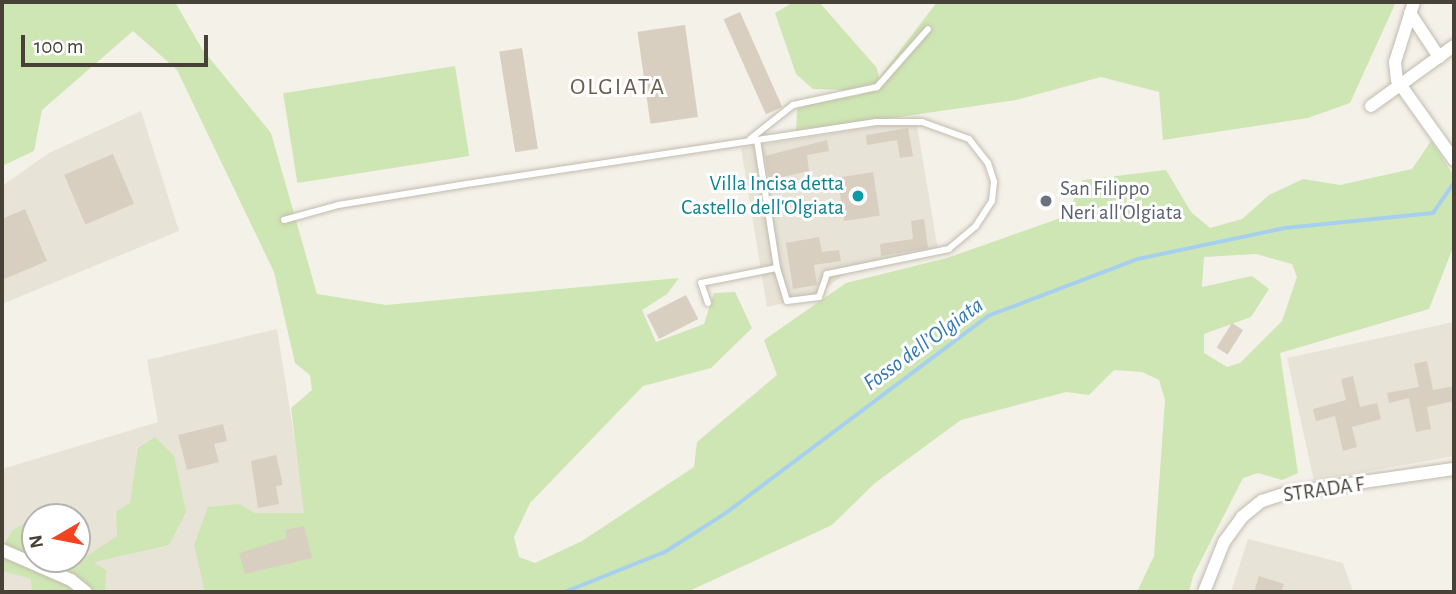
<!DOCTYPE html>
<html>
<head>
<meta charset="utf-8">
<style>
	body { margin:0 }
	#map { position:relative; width:1456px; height:594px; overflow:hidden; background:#f4f1e9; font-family:"Alegreya Sans",sans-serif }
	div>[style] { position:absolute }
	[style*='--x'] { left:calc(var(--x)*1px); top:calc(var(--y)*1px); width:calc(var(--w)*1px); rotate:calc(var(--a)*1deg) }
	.residential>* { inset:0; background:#e7e3d7 }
	.green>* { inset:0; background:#cee6b3; transform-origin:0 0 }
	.stream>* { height:3.5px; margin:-1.75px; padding:0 1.75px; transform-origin:1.75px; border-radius:1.75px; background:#a7d0ee }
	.building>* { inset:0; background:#d8cfc1; transform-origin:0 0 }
	.roads { filter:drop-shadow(0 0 2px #c2bbae) drop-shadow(0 0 2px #c2bbae) }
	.lane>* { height:6px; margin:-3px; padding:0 3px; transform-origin:3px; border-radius:3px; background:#fff }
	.street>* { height:12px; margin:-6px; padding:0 6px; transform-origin:6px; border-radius:6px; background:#fff }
	.dots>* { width:19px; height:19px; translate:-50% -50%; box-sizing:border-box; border:4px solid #fff; border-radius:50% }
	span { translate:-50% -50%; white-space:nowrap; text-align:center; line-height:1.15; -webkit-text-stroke:6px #fff; paint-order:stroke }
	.culture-label { font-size:21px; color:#0d838f }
	.right { translate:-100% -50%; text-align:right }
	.worship-label { font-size:21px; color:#5b616d }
	.left { translate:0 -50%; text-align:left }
	.street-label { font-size:21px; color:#474137 }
	.water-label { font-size:23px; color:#3479b0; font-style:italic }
	.quarter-label { font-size:24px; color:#695f4f; letter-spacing:2px }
	.frame { position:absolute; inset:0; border:4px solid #474137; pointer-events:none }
	.north { position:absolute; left:21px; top:503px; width:70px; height:70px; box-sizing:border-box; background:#fff; border:2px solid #b5b3af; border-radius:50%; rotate:260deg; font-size:19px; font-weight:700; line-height:28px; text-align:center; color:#474137 }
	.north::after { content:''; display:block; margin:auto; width:24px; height:32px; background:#f24421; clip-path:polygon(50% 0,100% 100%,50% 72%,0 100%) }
	.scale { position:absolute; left:21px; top:35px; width:187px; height:32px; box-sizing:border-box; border:4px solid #474137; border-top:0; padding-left:9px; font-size:21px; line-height:24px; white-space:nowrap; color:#474137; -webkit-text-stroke:5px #fff; paint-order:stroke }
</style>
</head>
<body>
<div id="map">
	<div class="residential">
		<div style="clip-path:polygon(141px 111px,179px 231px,2px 304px,2px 186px,49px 153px)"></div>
		<div style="clip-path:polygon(916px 120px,938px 250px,845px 274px,814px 296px,767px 307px,741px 148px)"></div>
		<div style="clip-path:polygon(1454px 322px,1454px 456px,1314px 481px,1287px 358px)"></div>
		<div style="clip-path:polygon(277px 329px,319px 592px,102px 592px,77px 556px,77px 517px,35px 517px,35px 547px,2px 540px,2px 469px,158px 422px,147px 360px)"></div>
		<div style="clip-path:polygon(1248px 539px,1343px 563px,1353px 592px,1231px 592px)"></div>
		<div style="clip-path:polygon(2px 571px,32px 579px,32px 592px,2px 592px)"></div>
	</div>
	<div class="green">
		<div style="clip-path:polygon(evenodd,2px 2px,175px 2px,202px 49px,271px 133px,317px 294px,386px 305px,679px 278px,667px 294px,642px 310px,656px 342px,704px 324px,714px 293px,735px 292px,752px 328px,711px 368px,643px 386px,530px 503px,514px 537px,519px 557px,535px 563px,582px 541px,694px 467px,697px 442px,777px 375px,764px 340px,846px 283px,947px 258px,1066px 216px,1083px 180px,1166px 170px,1191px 212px,1210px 228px,1242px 219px,1269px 195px,1303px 179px,1340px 185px,1412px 169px,1431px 141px,1454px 176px,1454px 245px,1429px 309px,1280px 353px,1298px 473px,1282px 480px,1258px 473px,1243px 478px,1193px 576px,1189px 592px,1137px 592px,1154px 556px,1165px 400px,1159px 380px,1142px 372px,1114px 370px,1089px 395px,1066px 392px,961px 420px,875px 483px,832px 525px,687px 592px,205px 592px,194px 545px,208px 507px,239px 504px,255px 513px,304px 513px,291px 408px,312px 390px,310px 375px,295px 363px,274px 272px,177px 70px,133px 31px,42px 110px,34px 151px,2px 166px,2px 2px,1256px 254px,1292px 264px,1297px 277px,1282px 321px,1240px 363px,1227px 367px,1204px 353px,1204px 334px,1251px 317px,1269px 289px,1252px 276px,1202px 287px,1204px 257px,1256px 254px)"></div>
		<div style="clip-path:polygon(794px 2px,819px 2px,877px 68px,879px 78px,937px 2px,1396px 2px,1350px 103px,1308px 118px,1163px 140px,1159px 92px,1101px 77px,1016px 100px,796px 132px,797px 109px,825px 98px,857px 96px,880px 84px,878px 79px,876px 84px,850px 90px,813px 89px,796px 74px,775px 13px)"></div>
		<div style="left:455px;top:66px;width:91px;height:174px;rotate:81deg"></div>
		<div style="clip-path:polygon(155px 437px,174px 456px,186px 512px,169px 545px,94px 562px,106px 570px,105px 592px,32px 592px,31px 579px,2px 571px,2px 560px,20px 551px,4px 544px,13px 530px,35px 518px,35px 559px,77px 559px,77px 545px,84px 558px,117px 536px,116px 512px,130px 503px,138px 448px)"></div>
	</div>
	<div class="stream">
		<div style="--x:565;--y:592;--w:108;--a:-21.8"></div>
		<div style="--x:665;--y:552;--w:72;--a:-32.6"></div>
		<div style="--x:726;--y:513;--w:328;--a:-36.9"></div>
		<div style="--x:988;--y:316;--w:160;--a:-20.8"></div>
		<div style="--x:1138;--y:259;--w:150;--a:-11.9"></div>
		<div style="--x:1285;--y:228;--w:149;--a:-5.8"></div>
		<div style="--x:1433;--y:213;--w:37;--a:-55"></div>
	</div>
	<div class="building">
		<div style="left:740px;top:12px;width:104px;height:18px;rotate:66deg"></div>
		<div style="left:685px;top:25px;width:93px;height:48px;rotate:82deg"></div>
		<div style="left:522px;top:48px;width:102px;height:23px;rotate:81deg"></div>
		<div style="clip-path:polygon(908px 128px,913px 156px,900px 158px,897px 140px,867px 145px,866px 135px)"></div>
		<div style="clip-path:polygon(827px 140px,829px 151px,807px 155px,809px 171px,769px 180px,765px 156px)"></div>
		<div style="left:113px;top:154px;width:54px;height:53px;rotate:67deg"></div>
		<div style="left:873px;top:172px;width:44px;height:36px;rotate:81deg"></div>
		<div style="clip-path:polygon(25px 209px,47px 261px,2px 280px,2px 219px)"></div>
		<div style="clip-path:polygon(924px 219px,928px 248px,881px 256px,880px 244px,913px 239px,911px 221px)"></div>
		<div style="clip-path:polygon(819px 237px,822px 252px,839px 250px,841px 261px,814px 265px,817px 285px,793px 289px,786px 243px)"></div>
		<div style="left:686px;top:295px;width:27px;height:44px;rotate:63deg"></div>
		<div style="left:1232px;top:323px;width:13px;height:29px;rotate:32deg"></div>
		<div style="clip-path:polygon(1427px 361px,1433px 390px,1454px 386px,1454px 401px,1427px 407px,1431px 429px,1416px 432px,1409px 398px,1389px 403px,1387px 393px,1419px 387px,1414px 364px)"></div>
		<div style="clip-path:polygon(1353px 376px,1360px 407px,1377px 403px,1381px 419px,1352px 427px,1357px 447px,1343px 451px,1335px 416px,1316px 421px,1313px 409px,1346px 400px,1341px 379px)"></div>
		<div style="clip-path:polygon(223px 424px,227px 441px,214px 444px,219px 462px,187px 470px,178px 435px)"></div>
		<div style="clip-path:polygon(276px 455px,283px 485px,276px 486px,279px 504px,258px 508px,251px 461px)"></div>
		<div style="clip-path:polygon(304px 526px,312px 558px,245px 574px,239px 553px,287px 538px,285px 530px)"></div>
		<div style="clip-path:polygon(1259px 576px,1284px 584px,1281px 592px,1254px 592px)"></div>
	</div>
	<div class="roads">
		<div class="lane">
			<div style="--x:750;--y:139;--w:55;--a:-38.3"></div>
			<div style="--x:793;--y:105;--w:86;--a:-12.1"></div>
			<div style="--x:877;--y:87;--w:77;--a:-48.7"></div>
			<div style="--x:284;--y:220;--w:56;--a:-15.5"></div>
			<div style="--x:338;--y:205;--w:124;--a:-9.3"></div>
			<div style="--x:460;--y:185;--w:421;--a:-8.6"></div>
			<div style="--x:876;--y:122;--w:46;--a:0"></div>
			<div style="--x:922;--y:122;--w:50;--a:19.9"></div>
			<div style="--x:969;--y:139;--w:31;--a:52"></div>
			<div style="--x:988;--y:163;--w:20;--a:72"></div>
			<div style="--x:994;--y:182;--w:19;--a:96"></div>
			<div style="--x:992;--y:201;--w:30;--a:123"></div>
			<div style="--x:976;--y:226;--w:35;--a:140"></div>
			<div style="--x:949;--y:249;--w:125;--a:168.4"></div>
			<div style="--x:827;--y:274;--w:24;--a:109"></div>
			<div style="--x:819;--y:297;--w:32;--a:173"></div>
			<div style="--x:787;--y:301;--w:34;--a:-107"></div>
			<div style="--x:777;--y:268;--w:130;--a:-98.9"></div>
			<div style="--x:708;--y:303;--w:21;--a:-109"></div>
			<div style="--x:701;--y:283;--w:77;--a:-11.2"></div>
		</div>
		<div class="street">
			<div style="--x:1414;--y:2;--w:63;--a:107.6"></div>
			<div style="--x:1395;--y:62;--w:18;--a:84"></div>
			<div style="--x:1397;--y:80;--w:98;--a:54.5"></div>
			<div style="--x:1410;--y:13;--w:53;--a:56.6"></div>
			<div style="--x:1371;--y:106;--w:102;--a:-35.9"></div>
			<div style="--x:2;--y:550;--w:75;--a:23.5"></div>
			<div style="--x:71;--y:580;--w:19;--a:39"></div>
			<div style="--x:1204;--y:592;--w:54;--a:-68.2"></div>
			<div style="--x:1224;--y:542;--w:31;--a:-54"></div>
			<div style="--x:1242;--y:517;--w:26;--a:-39"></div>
			<div style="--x:1262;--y:501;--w:26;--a:-18"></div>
			<div style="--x:1287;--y:493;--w:169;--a:-8.2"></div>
		</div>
	</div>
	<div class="dots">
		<div style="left:858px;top:196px;background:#0f9aa8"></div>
		<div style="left:1046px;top:201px;background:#6b7280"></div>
	</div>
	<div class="culture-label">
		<span class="right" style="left:844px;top:196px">Villa Incisa detta<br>Castello dell'Olgiata</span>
	</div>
	<div class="worship-label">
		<span class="left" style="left:1060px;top:201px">San Filippo<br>Neri all'Olgiata</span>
	</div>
	<div class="street-label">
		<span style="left:1324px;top:490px;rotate:-8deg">STRADA F</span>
	</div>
	<div class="water-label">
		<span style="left:924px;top:345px;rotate:-36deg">Fosso dell’Olgiata</span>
	</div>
	<div class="quarter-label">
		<span style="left:618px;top:88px">OLGIATA</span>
	</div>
	<div class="frame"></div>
	<div class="north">N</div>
	<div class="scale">100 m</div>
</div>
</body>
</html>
